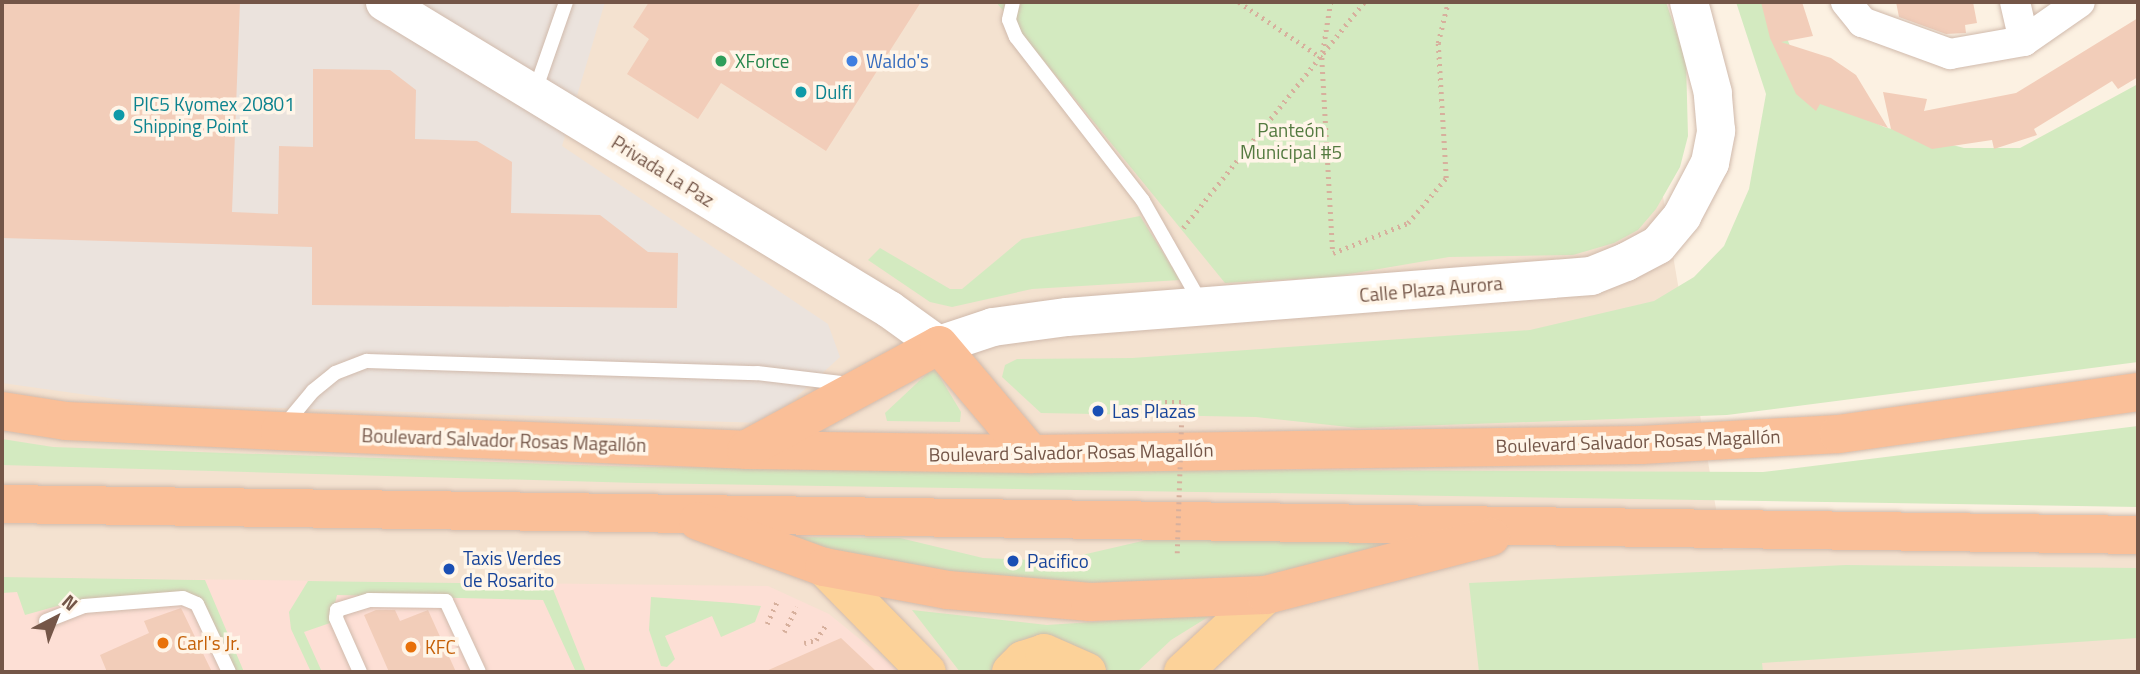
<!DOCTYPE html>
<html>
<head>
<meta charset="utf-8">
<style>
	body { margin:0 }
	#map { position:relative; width:2140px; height:674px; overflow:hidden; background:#fcf1e2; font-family:"Titillium Web",sans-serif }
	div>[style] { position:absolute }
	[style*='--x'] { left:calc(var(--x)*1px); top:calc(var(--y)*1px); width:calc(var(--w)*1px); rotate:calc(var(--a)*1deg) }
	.residential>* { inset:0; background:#f4e2d0 }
	.commercial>* { inset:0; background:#fddfd5 }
	.industrial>* { inset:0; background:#ebe3dd }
	.green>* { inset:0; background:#d3eac0 }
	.building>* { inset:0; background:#f2cdb9 }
	.path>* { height:4.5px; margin-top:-2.25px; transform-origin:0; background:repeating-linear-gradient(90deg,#d7b09d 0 2px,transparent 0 7px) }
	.roads { filter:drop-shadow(0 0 2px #d0baac) drop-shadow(0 0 2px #d0baac) }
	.service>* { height:14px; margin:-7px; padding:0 7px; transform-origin:7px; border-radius:7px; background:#fff }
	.minor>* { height:30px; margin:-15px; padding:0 15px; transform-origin:15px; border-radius:15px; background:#fff }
	.tertiary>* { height:37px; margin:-18.5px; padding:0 18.5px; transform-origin:18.5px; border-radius:18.5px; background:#fff }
	.secondary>* { height:38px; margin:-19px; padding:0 19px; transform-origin:19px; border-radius:19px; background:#fff }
	.primary>* { height:38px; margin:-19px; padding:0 19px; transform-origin:19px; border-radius:19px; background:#fcd299 }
	.trunk>* { height:38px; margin:-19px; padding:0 19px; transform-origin:19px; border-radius:19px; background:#fabf98 }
	.path-bridge>* { height:4.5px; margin-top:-2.25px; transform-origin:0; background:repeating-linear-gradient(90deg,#d7b09d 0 2px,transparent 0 7px) }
	.dots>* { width:19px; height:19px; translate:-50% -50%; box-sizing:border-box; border:4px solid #fff5e8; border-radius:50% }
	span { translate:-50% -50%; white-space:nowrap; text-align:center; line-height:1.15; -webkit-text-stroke:7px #fff5e8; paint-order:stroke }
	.leisure-label { font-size:19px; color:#27864d }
	.left { translate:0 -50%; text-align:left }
	.shop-label { font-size:19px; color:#366cbe }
	.culture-label { font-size:19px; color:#0d838f }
	.park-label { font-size:19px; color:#547a40 }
	.street-label { font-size:19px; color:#745648 }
	.transit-label { font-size:19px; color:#164399 }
	.food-label { font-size:19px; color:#c56008 }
	.frame { position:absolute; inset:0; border:4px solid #745648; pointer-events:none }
	.north { position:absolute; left:21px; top:583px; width:70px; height:70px; -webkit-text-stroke:5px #fff5e8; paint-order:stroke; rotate:42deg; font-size:19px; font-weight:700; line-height:28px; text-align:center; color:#745648 }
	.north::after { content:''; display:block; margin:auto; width:24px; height:32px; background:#745648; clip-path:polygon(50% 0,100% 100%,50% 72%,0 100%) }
</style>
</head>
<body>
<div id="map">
	<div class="residential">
		<div style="clip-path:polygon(2px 2px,1630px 2px,1723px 550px,2138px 520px,2138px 672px,2px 672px)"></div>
	</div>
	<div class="commercial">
		<div style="clip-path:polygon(2px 577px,768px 586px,829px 614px,900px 672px,2px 672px)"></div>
	</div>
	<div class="industrial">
		<div style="clip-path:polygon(2px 2px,605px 2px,562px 146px,828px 324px,840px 357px,768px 423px,152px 404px,2px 383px)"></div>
	</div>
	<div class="green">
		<div style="clip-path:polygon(996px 2px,1666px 2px,1686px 61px,1688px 136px,1680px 167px,1656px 209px,1638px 230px,1614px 243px,1573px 255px,1449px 257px,1332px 277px,1225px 283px)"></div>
		<div style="clip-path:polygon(1736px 2px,1773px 2px,1807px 90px,1884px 127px,1964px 148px,2020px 148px,2138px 84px,2138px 362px,1727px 415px,1358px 428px,1256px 417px,1041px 413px,1002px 377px,1005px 365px,1017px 359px,1132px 358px,1530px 330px,1654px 301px,1694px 277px,1724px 246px,1749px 189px,1766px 94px)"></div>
		<div style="clip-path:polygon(1140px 216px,1180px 280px,1032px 289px,952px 307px,930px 302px,868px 260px,880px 248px,950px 289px,962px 289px,1022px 239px)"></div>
		<div style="clip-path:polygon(934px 367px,961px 412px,960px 422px,887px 421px,885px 413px)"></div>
		<div style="clip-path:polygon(2138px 426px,2138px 507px,637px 483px,2px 465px,2px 439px,53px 447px,641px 467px,1763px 472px)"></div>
		<div style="clip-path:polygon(783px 537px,900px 538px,983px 558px,1056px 561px,1151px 539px,1503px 544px,1171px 590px,978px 579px,860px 558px)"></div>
		<div style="clip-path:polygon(1846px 565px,2138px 568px,2138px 638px,1762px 663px,1763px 672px,1479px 672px,1469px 583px)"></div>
		<div style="clip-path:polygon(2px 577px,205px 580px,244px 672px,236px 672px,184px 593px,79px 600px,25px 615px,17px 592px,2px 593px)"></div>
		<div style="clip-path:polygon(308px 581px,551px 584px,586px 672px,576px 672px,543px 600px,337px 595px,330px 623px,304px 632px,322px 672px,311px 672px,291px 629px,289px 612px)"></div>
		<div style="clip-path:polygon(651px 597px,733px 603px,761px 606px,755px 622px,721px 637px,712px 616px,665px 636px,675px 659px,667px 667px,661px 666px,649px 630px)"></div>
		<div style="clip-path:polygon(912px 610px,1047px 625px,1213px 614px,1171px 640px,1137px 672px,1108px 672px,1102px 665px,997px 662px,991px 672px,960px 672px)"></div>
	</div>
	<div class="building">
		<div style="clip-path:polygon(2px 2px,240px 2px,232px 212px,278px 214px,279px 146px,313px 147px,313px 69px,390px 70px,416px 90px,415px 139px,477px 141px,512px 162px,511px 213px,600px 215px,648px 252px,678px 253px,677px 308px,312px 305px,312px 247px,2px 238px)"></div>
		<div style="clip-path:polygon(649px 2px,921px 2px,826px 151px,721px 83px,698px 119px,627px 74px,649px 39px,633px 27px)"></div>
		<div style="clip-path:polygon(1761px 2px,1802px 2px,1813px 36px,1781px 42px,1831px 58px,1856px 75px,1888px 128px,1820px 104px,1816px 111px,1796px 94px,1770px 38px)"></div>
		<div style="clip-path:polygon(1896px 2px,1973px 2px,1977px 23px,1965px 25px,1966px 33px,1946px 34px,1899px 17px)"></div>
		<div style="clip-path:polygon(2138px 18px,2138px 77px,2118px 89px,2112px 81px,2034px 129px,2037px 135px,1994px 149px,1992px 140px,1932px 149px,1891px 129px,1883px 92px,1927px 99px,1924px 111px,2016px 93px)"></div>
		<div style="clip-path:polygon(181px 608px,212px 672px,107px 672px,100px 655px,149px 633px,144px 621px)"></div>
		<div style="clip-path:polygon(376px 610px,395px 610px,400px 621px,428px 610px,456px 672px,389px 672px,364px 615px)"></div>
		<div style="clip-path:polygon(841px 638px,877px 672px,764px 672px)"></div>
	</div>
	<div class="path">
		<div style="--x:1239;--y:2;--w:100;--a:34"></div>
		<div style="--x:1331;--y:2;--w:57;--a:99.1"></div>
		<div style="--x:1322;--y:58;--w:195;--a:86.8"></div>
		<div style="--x:1333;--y:253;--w:81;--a:-21.8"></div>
		<div style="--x:1408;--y:223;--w:59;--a:-49.8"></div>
		<div style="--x:1446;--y:178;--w:135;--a:-93.4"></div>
		<div style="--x:1438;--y:43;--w:42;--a:-76.3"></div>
		<div style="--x:1183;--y:228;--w:290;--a:-51.3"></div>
		<div style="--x:1144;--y:402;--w:38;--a:0"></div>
		<div style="--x:767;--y:624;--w:27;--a:-66"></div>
		<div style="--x:784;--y:632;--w:28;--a:-63"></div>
		<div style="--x:804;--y:643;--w:12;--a:-14"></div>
		<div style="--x:816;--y:640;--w:20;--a:-57"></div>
	</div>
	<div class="roads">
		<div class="service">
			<div style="--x:1013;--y:2;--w:18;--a:103"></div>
			<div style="--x:1009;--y:20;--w:18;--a:68"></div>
			<div style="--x:1016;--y:37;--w:207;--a:52.2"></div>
			<div style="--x:1143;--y:201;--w:117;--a:60.4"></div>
			<div style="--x:535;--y:91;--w:94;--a:-70.8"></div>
			<div style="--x:283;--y:427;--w:47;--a:-50.2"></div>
			<div style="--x:313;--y:391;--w:28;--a:-39"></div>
			<div style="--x:335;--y:373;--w:34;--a:-21"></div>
			<div style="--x:367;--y:361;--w:390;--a:1.8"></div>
			<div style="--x:757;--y:373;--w:93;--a:6.8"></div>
			<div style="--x:46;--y:621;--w:41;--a:-21.5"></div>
			<div style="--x:84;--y:606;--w:99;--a:-4.6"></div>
			<div style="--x:183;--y:598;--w:15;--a:23"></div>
			<div style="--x:197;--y:604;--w:75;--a:64.8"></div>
			<div style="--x:360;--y:672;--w:59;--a:-114"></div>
			<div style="--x:336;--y:618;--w:8;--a:-83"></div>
			<div style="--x:337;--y:610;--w:34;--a:-17"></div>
			<div style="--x:369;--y:600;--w:77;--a:0.7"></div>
			<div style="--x:446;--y:601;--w:78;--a:65.1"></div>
		</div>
		<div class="minor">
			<div style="--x:1846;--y:2;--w:26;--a:51"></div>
			<div style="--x:1862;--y:22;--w:94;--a:20"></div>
			<div style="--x:1950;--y:54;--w:75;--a:-10"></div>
			<div style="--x:2024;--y:41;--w:68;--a:-34.9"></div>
			<div style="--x:2015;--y:2;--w:40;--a:77"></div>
		</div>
		<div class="tertiary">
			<div style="--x:384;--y:2;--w:591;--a:31.3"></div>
			<div style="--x:889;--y:309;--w:62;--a:35.8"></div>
		</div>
		<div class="secondary">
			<div style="--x:939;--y:345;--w:57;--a:-18.4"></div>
			<div style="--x:993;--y:327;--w:75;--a:-7.7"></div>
			<div style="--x:1067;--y:317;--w:526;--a:-4.47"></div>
			<div style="--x:1591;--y:276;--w:38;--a:-22"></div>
			<div style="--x:1626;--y:262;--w:36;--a:-28"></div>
			<div style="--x:1658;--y:245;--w:38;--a:-50"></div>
			<div style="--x:1682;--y:216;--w:60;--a:-62.2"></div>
			<div style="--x:1710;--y:163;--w:33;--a:-79"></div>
			<div style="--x:1716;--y:131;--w:38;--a:-95"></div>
			<div style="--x:1713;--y:93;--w:94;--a:-104.8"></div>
		</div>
		<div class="primary">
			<div style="--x:824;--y:567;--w:147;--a:45.6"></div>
			<div style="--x:1011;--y:672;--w:17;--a:-45"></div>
			<div style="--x:1023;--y:660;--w:22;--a:-18"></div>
			<div style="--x:1044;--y:653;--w:47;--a:23.8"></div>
			<div style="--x:1183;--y:672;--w:113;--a:-42.9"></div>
		</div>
		<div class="trunk">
			<div style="--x:2;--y:411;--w:65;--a:8.9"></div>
			<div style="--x:66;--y:421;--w:214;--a:2.7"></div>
			<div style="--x:280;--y:431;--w:466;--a:2.3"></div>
			<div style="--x:746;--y:450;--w:285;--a:0.8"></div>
			<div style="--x:1031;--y:454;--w:610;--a:-0.85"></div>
			<div style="--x:1641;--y:445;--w:198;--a:-3.2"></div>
			<div style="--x:1839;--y:434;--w:302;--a:-8"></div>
			<div style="--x:747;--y:449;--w:218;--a:-28.4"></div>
			<div style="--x:939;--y:345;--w:143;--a:49.8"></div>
			<div style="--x:2;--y:504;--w:2136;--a:0.83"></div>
			<div style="--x:698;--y:521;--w:134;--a:20.1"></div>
			<div style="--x:824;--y:567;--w:126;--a:10.5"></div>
			<div style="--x:948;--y:590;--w:143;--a:4.8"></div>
			<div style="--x:1090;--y:602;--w:176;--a:-2.3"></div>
			<div style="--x:1266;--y:595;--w:232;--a:-14.5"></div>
		</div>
	</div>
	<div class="path-bridge">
		<div style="--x:1177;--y:553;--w:151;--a:-88.1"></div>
	</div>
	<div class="dots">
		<div style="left:721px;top:61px;background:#2e9e5b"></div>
		<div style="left:852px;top:61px;background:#3f7fe0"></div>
		<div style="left:801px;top:92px;background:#0f9aa8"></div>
		<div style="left:119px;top:115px;background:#0f9aa8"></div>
		<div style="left:1098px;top:411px;background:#1a4fb4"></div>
		<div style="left:1013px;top:561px;background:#1a4fb4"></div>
		<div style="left:449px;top:569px;background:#1a4fb4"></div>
		<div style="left:163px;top:643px;background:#e8710a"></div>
		<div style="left:411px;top:647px;background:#e8710a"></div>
	</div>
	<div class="leisure-label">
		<span class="left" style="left:735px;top:61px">XForce</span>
	</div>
	<div class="shop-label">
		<span class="left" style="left:866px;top:61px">Waldo's</span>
	</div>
	<div class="culture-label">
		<span class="left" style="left:815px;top:92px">Dulfi</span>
		<span class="left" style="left:133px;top:115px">PIC5 Kyomex 20801<br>Shipping Point</span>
	</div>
	<div class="park-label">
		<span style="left:1291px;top:141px">Panteón<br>Municipal #5</span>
	</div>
	<div class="street-label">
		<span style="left:663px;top:171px;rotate:32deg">Privada La Paz</span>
		<span style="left:1431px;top:289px;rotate:-5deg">Calle Plaza Aurora</span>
		<span style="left:504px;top:440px;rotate:2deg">Boulevard Salvador Rosas Magallón</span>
		<span style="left:1638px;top:441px;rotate:-2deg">Boulevard Salvador Rosas Magallón</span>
		<span style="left:1071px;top:452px;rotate:-1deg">Boulevard Salvador Rosas Magallón</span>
	</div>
	<div class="transit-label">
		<span class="left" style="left:1112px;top:411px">Las Plazas</span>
		<span class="left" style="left:463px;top:569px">Taxis Verdes<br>de Rosarito</span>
		<span class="left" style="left:1027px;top:561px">Pacifico</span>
	</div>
	<div class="food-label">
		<span class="left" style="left:177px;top:643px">Carl's Jr.</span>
		<span class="left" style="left:425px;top:647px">KFC</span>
	</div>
	<div class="frame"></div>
	<div class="north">N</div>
</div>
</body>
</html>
